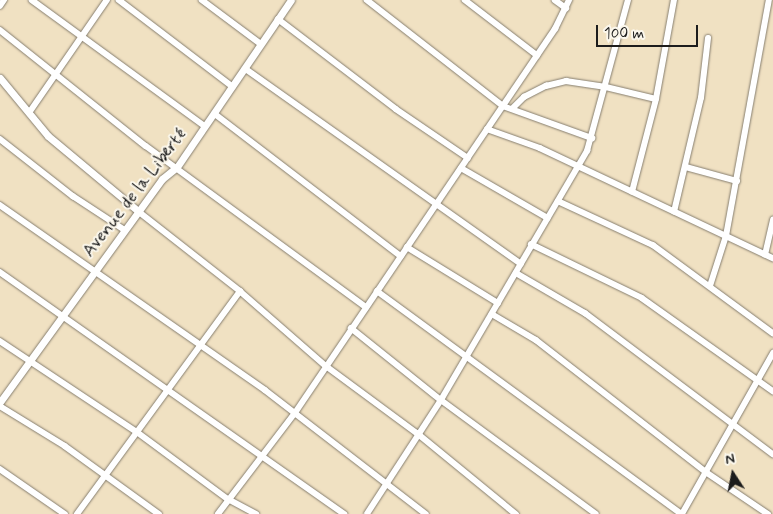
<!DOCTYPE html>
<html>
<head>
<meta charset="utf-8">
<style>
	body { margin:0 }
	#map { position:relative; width:773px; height:514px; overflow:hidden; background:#f0e1c2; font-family:Mynerve,sans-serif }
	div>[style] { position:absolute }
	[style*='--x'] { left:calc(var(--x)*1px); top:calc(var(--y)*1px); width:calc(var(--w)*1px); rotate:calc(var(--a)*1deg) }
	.roads { filter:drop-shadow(0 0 1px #867e6f) drop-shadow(0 0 1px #867e6f) }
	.minor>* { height:5.5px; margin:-2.75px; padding:0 2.75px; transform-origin:2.75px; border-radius:2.75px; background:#fff }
	.tertiary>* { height:7px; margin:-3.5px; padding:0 3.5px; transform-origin:3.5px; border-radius:3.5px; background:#fff }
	span { translate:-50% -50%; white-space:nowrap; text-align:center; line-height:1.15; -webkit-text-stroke:4px #fbf7ec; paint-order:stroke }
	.street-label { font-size:18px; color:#1c1c1c }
	.north { position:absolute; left:708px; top:449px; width:50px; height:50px; -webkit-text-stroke:4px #fbf7ec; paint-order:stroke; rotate:349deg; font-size:14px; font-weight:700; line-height:20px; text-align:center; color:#1c1c1c }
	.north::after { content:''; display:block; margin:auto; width:18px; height:22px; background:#1c1c1c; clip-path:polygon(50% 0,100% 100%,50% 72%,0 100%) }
	.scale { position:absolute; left:596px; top:25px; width:102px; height:22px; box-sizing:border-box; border:2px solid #1c1c1c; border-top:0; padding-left:6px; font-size:15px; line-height:18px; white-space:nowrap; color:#1c1c1c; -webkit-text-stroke:4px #fbf7ec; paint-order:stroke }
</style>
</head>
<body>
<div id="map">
	<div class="roads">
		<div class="minor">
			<div style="--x:32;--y:0;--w:214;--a:36.1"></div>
			<div style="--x:119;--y:0;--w:143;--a:37.3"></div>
			<div style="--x:202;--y:0;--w:74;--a:36.7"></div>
			<div style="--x:367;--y:0;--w:172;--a:37.9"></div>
			<div style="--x:503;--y:106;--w:95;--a:19.8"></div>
			<div style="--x:465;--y:0;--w:91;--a:37.4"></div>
			<div style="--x:555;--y:0;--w:14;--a:36"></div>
			<div style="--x:0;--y:6;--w:7;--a:-56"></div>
			<div style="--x:278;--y:19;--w:148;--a:37.3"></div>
			<div style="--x:396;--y:109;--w:87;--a:34.2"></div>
			<div style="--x:0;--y:30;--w:186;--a:38.5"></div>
			<div style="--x:146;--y:146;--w:273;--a:36.2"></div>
			<div style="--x:246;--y:69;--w:337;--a:35.3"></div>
			<div style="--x:512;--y:109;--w:17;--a:-45"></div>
			<div style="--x:524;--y:97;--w:25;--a:-27"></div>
			<div style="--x:546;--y:86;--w:21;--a:-14"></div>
			<div style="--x:566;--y:81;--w:40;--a:8.5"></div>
			<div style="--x:606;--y:87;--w:51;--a:13.5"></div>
			<div style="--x:29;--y:113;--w:137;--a:-55.4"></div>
			<div style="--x:215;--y:114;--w:234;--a:37.4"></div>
			<div style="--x:487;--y:129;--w:56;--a:19.7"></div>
			<div style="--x:540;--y:148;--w:258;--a:25.3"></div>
			<div style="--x:0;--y:139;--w:93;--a:38"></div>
			<div style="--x:73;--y:196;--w:62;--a:33.2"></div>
			<div style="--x:686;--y:167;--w:53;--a:15.4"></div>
			<div style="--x:461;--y:168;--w:100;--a:29.9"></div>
			<div style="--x:632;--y:192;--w:96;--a:-75.5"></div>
			<div style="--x:656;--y:99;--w:101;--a:-79.7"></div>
			<div style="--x:558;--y:201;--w:105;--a:24.9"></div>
			<div style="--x:653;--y:245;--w:149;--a:36.3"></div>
			<div style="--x:0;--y:205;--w:323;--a:34.9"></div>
			<div style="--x:265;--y:390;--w:203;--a:37.6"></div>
			<div style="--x:138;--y:211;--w:130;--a:38.1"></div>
			<div style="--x:240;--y:291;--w:114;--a:41.1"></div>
			<div style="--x:326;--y:366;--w:113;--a:36.4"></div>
			<div style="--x:417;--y:433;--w:128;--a:39.3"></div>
			<div style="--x:674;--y:212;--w:117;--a:-76.7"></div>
			<div style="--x:701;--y:98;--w:60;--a:-83.3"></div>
			<div style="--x:531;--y:244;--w:123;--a:25.9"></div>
			<div style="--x:642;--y:298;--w:161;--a:35.4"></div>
			<div style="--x:407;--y:247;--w:107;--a:31.6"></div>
			<div style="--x:765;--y:255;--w:36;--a:-77"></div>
			<div style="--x:0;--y:272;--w:421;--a:35.1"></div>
			<div style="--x:516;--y:273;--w:80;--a:30.1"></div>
			<div style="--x:585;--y:313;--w:235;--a:36.9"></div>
			<div style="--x:710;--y:286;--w:52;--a:-72.3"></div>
			<div style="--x:726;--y:236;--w:240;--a:-79.7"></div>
			<div style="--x:377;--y:291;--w:378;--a:36.2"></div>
			<div style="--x:492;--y:314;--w:51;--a:30.6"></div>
			<div style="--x:536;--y:340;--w:215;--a:37.8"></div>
			<div style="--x:706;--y:472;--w:75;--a:34.1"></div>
			<div style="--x:351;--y:328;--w:115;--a:38.7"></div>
			<div style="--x:441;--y:400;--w:192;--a:36.3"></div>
			<div style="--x:0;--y:341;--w:164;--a:33.6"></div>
			<div style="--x:137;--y:432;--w:113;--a:36.4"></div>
			<div style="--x:228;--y:499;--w:32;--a:28"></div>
			<div style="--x:0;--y:406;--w:76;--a:31.6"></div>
			<div style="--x:65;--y:446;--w:116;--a:35.9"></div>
			<div style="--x:0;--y:469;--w:79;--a:34.7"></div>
			<div style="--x:77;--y:514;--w:276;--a:-53.8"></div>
			<div style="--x:218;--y:514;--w:127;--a:-52.7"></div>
			<div style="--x:295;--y:413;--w:464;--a:-55.9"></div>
			<div style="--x:555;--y:29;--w:32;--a:-64"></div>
			<div style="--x:367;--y:514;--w:136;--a:-57"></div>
			<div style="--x:441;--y:400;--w:289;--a:-59.6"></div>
			<div style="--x:587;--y:151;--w:156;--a:-74.8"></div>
			<div style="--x:682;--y:514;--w:185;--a:-60.5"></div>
		</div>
		<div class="tertiary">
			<div style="--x:0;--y:78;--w:75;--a:50.4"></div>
			<div style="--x:48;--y:136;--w:117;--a:39.8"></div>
			<div style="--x:0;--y:402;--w:276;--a:-54"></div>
			<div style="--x:162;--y:179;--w:19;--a:-39"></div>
			<div style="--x:177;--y:167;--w:202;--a:-55.7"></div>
		</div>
	</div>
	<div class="street-label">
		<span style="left:135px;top:193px;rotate:-52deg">Avenue de la Liberté</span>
	</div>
	<div class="north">N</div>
	<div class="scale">100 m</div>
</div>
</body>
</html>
